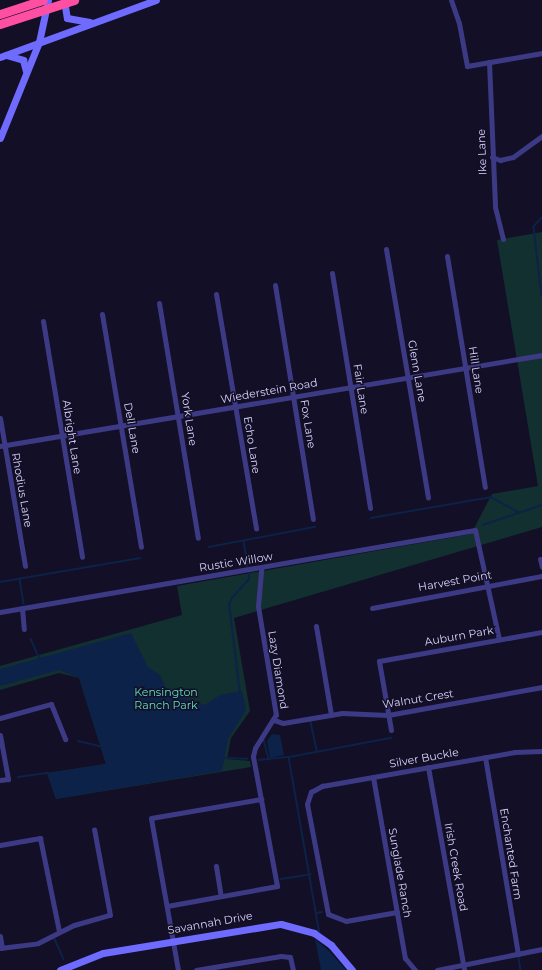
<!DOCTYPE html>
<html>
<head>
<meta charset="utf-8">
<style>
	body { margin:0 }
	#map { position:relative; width:542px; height:970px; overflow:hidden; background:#130f26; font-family:Montserrat,sans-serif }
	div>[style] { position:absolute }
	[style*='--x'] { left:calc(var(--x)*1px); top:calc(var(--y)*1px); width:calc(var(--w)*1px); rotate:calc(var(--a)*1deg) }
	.green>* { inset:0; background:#12302f }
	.water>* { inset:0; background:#0c2248 }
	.stream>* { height:1.5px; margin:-0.75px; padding:0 0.75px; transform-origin:0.75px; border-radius:0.75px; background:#0c2248 }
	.street>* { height:5px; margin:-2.5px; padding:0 2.5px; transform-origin:2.5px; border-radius:2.5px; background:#3d3a85 }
	.secondary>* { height:7px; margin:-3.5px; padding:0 3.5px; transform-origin:3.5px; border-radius:3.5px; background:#6f6bff }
	.highway>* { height:9px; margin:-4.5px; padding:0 4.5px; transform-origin:4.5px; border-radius:4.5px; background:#ff4fa3 }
	.highway-bridge>* { height:9px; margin:-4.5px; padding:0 4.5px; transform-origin:4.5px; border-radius:4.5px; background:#ff4fa3 }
	span { translate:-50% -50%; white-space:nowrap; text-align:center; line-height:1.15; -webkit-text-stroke:3px #130f26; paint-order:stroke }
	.street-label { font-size:11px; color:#d9d4ff }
	.park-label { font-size:11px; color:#5fe0c0 }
</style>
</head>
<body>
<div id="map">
	<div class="green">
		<div style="clip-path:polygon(542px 232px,542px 527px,234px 618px,250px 711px,231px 738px,227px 759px,250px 761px,251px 767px,56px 799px,47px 773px,106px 764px,79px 678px,59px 673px,0 690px,0 666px,182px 615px,177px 586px,471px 534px,492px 494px,538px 486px,497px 240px)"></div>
	</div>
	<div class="water">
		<div style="clip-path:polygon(131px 633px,148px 667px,160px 675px,168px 692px,205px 705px,220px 695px,242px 691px,246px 710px,228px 739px,222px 771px,56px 799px,47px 773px,106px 764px,79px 678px,59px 670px,0 686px,0 669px)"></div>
		<div style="clip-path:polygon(272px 734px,280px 735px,284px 755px,270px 758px,267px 741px)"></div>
		<div style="clip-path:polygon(315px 939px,329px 951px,346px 970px,321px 970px)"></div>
	</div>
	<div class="stream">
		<div style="--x:542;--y:218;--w:12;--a:132"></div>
		<div style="--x:534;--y:227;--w:69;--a:83.4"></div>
		<div style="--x:371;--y:518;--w:122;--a:-9.9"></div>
		<div style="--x:491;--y:497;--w:31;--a:29"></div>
		<div style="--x:483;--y:525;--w:62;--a:-18.7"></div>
		<div style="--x:244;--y:541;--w:25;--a:81"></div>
		<div style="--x:209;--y:547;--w:108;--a:-10.7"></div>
		<div style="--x:20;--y:579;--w:25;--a:81"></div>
		<div style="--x:0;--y:582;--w:142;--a:-9.7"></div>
		<div style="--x:31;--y:639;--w:22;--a:66"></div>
		<div style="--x:240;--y:694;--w:90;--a:-97"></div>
		<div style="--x:229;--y:605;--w:8;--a:-67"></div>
		<div style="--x:232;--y:598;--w:25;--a:-48"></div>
		<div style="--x:249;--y:579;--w:5;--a:-90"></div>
		<div style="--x:311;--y:722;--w:30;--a:78"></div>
		<div style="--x:264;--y:740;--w:20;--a:75"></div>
		<div style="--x:78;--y:741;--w:26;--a:13"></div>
		<div style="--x:289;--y:757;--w:104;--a:-10.6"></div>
		<div style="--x:223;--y:758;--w:24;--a:2"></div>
		<div style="--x:259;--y:760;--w:30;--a:-6"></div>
		<div style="--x:289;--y:757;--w:180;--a:80.1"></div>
		<div style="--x:18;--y:777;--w:30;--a:-8"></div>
		<div style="--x:281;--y:879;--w:30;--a:-9"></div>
		<div style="--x:316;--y:913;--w:6;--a:-9"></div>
		<div style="--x:55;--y:939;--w:22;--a:66"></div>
		<div style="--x:519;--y:959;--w:11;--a:80"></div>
	</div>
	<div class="street">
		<div style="--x:451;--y:0;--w:24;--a:71"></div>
		<div style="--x:459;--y:23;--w:44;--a:79.5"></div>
		<div style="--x:467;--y:66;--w:76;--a:-9.8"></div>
		<div style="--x:489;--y:62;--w:145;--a:87.6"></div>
		<div style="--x:495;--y:207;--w:33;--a:76"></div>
		<div style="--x:492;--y:157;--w:9;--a:21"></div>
		<div style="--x:500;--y:160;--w:13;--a:-13"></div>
		<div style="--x:513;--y:157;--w:36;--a:-36"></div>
		<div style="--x:386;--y:249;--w:252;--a:80.4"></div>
		<div style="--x:447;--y:256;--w:234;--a:80.7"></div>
		<div style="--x:332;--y:273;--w:238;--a:80.8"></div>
		<div style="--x:275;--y:285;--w:237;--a:80.8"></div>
		<div style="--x:216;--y:294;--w:238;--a:80.3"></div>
		<div style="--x:159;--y:303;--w:238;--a:80.6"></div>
		<div style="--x:102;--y:314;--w:236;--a:80.5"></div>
		<div style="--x:43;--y:321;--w:239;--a:80.6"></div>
		<div style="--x:0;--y:418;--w:150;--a:80.4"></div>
		<div style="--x:0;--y:446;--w:550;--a:-9.53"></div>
		<div style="--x:540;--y:559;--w:8;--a:76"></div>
		<div style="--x:22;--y:608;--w:21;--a:85"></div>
		<div style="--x:372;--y:608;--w:173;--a:-10.7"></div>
		<div style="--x:0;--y:612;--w:482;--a:-9.8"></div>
		<div style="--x:475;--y:530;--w:112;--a:77.6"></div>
		<div style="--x:316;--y:626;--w:90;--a:80.4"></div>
		<div style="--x:0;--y:718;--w:53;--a:-15.4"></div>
		<div style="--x:51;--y:704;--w:38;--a:68"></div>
		<div style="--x:274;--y:720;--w:9;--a:18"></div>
		<div style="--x:283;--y:723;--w:60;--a:-9.6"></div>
		<div style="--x:342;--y:713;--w:46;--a:2.5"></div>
		<div style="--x:388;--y:715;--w:157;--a:-10.3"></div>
		<div style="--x:391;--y:730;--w:70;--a:-99.9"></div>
		<div style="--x:379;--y:661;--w:166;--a:-10.1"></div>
		<div style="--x:0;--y:735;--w:45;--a:79.7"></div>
		<div style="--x:8;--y:779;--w:8;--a:173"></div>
		<div style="--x:485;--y:757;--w:200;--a:80.5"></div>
		<div style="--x:428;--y:767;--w:206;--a:79.9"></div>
		<div style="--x:373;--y:777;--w:184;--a:80"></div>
		<div style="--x:405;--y:958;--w:16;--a:50"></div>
		<div style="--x:0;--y:845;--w:41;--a:-9.9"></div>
		<div style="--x:40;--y:838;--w:95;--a:78.5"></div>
		<div style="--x:216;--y:866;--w:30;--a:81"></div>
		<div style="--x:167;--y:906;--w:112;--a:-10.3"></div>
		<div style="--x:277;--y:886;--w:132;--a:-100.5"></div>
		<div style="--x:253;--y:756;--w:8;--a:-76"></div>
		<div style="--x:255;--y:748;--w:39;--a:-58"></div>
		<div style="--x:276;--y:715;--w:110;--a:-99.4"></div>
		<div style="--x:258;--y:606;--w:38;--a:-85"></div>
		<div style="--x:397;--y:912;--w:52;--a:170"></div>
		<div style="--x:346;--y:921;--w:19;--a:-159"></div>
		<div style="--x:328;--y:914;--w:112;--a:-100.8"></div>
		<div style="--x:307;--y:804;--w:13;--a:-72"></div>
		<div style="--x:311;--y:792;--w:13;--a:-29"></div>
		<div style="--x:322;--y:786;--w:196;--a:-10"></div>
		<div style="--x:515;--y:752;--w:27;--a:-2"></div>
		<div style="--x:0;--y:936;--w:12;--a:81"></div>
		<div style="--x:0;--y:948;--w:38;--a:-7"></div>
		<div style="--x:38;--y:943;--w:40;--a:-26.6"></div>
		<div style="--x:74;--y:925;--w:37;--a:-16"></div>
		<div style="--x:110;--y:915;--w:87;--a:-100.5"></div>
		<div style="--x:178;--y:970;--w:154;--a:-100.1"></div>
		<div style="--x:151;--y:818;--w:112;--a:-9.8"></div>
		<div style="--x:196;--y:970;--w:86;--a:-9.4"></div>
		<div style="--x:281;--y:956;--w:9;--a:6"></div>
		<div style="--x:290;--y:957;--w:13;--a:77"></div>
		<div style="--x:437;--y:970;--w:107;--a:-11.3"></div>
	</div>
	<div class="secondary">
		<div style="--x:64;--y:0;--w:18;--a:81"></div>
		<div style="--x:67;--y:18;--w:23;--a:10"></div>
		<div style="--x:6;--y:55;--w:18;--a:16"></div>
		<div style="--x:23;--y:60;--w:11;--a:75"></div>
		<div style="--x:0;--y:57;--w:166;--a:-20.1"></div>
		<div style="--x:0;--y:138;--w:104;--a:-67.9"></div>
		<div style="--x:39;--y:42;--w:43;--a:-77.9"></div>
		<div style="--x:60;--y:970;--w:46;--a:-21.6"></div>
		<div style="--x:103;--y:953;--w:180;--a:-9.3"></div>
		<div style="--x:281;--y:924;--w:34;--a:15"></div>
		<div style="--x:314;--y:933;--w:21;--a:35"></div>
		<div style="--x:331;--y:945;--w:33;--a:50"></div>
	</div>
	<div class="highway">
		<div style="--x:0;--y:14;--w:45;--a:-18"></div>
	</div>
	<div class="highway-bridge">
		<div style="--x:0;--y:24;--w:78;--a:-18"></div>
	</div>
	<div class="street-label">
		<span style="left:482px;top:152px;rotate:-92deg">Ike Lane</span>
		<span style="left:476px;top:370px;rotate:81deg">Hill Lane</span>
		<span style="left:417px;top:371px;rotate:80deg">Glenn Lane</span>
		<span style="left:361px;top:389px;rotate:81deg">Fair Lane</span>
		<span style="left:269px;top:391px;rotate:-10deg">Wiederstein Road</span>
		<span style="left:189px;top:419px;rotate:81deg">York Lane</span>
		<span style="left:308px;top:424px;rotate:81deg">Fox Lane</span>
		<span style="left:132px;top:428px;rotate:80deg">Dell Lane</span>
		<span style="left:72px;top:437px;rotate:81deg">Albright Lane</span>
		<span style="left:252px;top:445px;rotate:81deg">Echo Lane</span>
		<span style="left:22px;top:490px;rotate:80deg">Rhodius Lane</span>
		<span style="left:236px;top:562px;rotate:-9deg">Rustic Willow</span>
		<span style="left:455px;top:581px;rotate:-10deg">Harvest Point</span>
		<span style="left:459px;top:636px;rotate:-10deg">Auburn Park</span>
		<span style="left:278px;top:670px;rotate:81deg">Lazy Diamond</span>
		<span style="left:418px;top:699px;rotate:-9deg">Walnut Crest</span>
		<span style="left:424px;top:758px;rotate:-10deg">Silver Buckle</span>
		<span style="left:511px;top:854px;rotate:81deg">Enchanted Farm</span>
		<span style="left:456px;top:867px;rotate:80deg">Irish Creek Road</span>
		<span style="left:400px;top:873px;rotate:80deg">Sunglade Ranch</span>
		<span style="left:210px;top:923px;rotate:-10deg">Savannah Drive</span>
	</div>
	<div class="park-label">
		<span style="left:166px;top:699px">Kensington<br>Ranch Park</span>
	</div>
</div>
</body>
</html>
